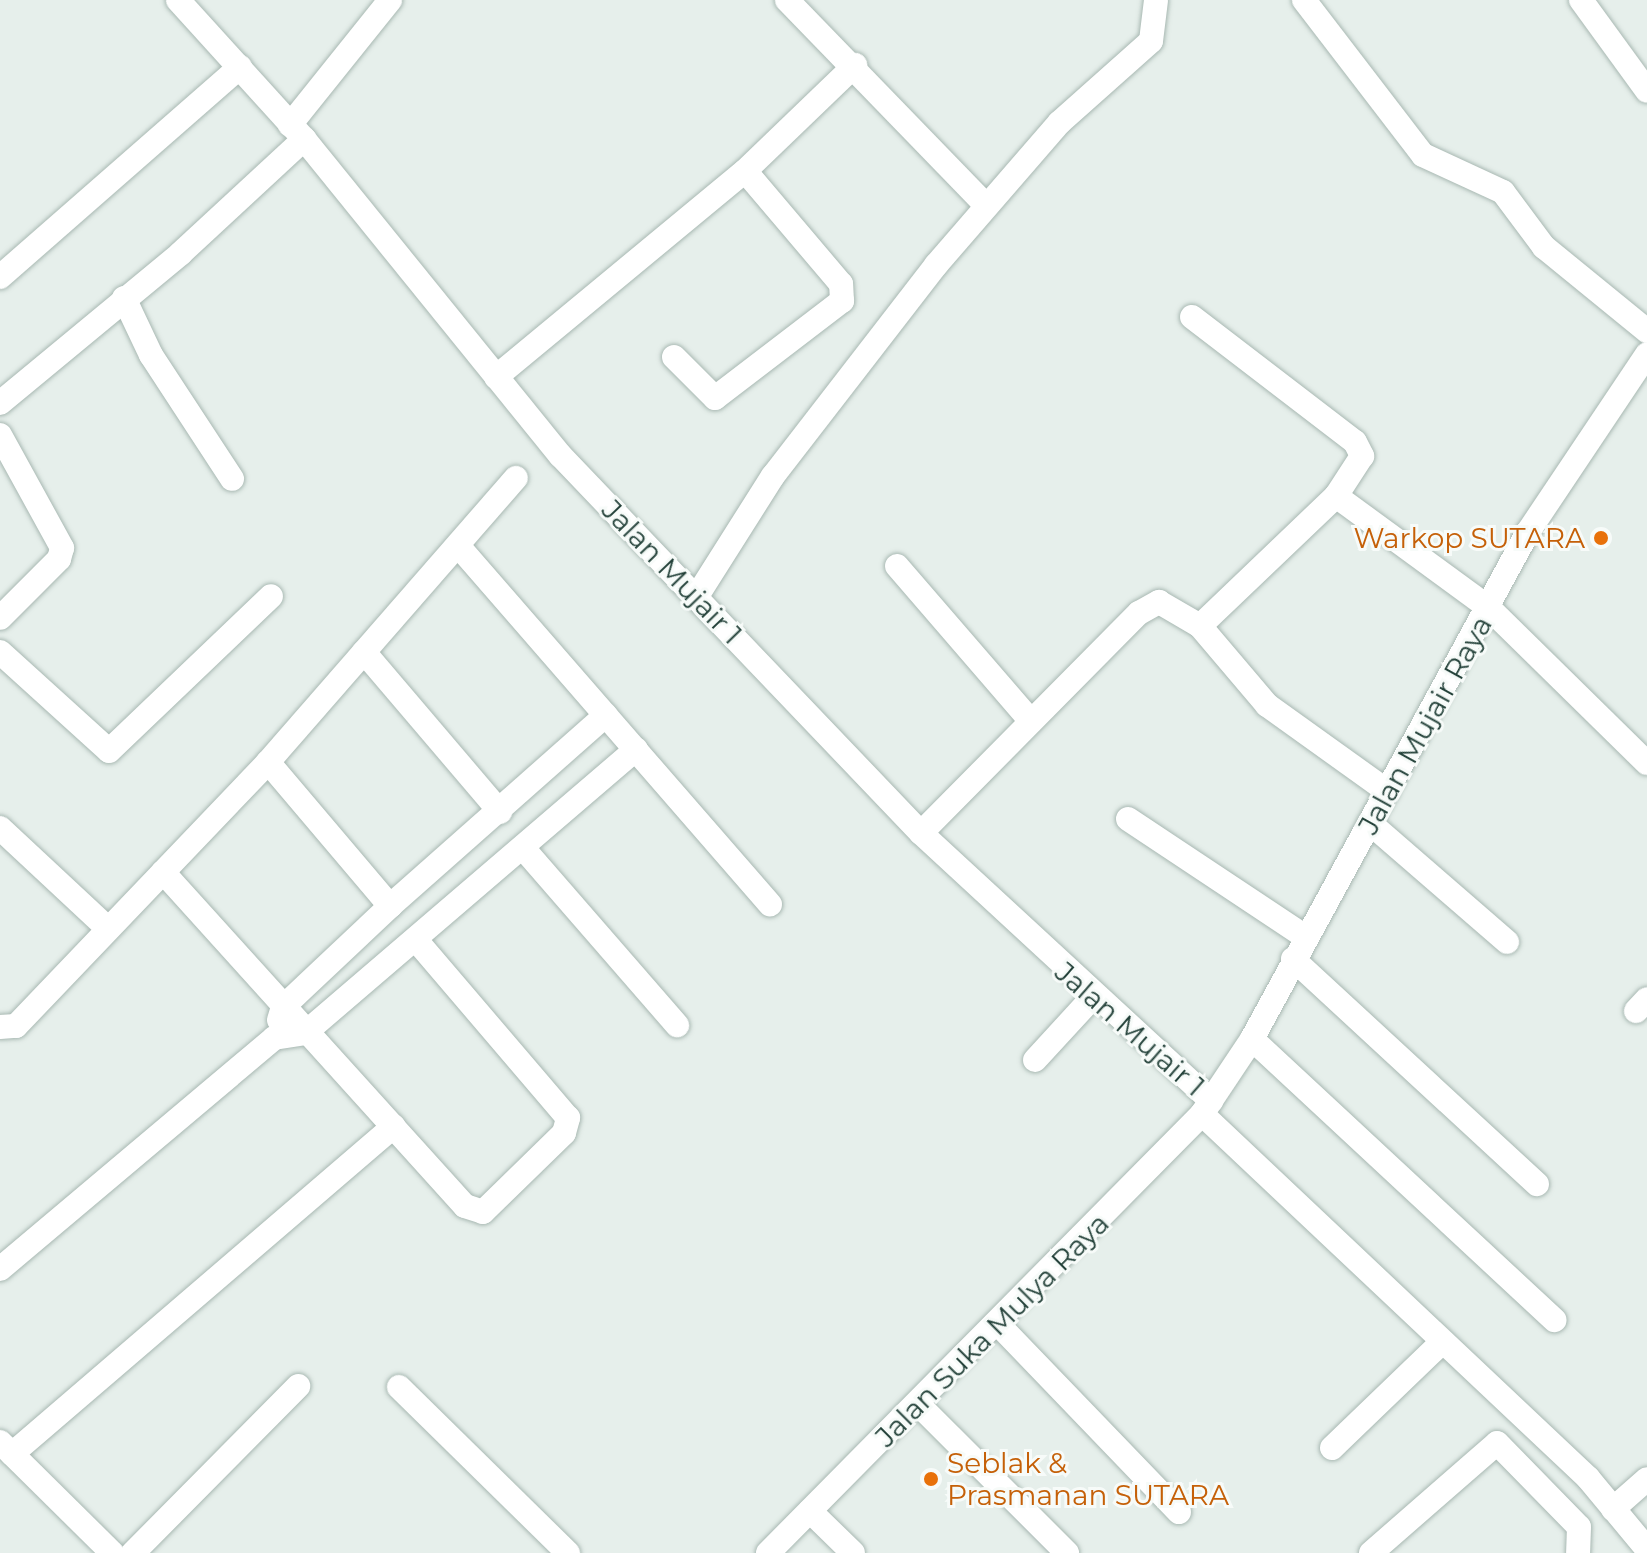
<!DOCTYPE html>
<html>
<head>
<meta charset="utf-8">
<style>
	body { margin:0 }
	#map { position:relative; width:1647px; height:1553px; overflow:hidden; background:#e6efeb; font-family:Montserrat,sans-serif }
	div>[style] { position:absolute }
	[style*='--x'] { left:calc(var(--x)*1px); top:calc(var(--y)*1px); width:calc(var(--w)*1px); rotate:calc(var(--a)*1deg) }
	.roads { filter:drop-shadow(0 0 2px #a8b8b2) drop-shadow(0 0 2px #a8b8b2) }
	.minor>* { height:24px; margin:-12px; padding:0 12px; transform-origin:12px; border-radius:12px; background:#fff }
	.dots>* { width:22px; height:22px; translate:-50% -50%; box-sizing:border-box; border:4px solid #f7fbf9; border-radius:50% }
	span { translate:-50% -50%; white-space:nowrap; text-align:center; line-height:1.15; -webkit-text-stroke:6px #f7fbf9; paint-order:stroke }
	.food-label { font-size:28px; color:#c56008 }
	.right { translate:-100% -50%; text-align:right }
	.left { translate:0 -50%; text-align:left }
	.street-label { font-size:28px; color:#24423a }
</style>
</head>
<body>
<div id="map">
	<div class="roads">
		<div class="minor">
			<div style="--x:178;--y:0;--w:188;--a:47.8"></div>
			<div style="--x:304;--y:139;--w:407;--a:51"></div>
			<div style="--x:560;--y:455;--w:523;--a:46.32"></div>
			<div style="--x:921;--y:833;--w:395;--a:42.7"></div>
			<div style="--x:787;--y:0;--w:286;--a:45.9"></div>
			<div style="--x:1304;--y:0;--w:195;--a:52.5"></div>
			<div style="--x:1423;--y:155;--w:88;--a:24.8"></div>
			<div style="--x:1503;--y:192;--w:69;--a:53.3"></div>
			<div style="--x:1544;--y:247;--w:133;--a:39.2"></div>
			<div style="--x:1581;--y:0;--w:112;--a:54"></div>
			<div style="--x:290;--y:125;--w:160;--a:-51.3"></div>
			<div style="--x:0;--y:277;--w:319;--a:-41.2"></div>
			<div style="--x:124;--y:298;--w:63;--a:64.7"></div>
			<div style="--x:151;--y:355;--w:148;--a:56.8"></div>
			<div style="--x:1192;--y:317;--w:205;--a:37.5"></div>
			<div style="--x:1355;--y:442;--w:16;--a:63"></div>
			<div style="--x:1362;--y:456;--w:48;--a:123"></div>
			<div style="--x:1336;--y:496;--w:188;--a:136.3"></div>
			<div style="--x:674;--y:357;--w:58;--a:45"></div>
			<div style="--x:715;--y:398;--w:160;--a:-37.4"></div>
			<div style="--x:842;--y:301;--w:17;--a:-93"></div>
			<div style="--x:841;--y:284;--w:148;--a:-130.3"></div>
			<div style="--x:496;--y:377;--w:323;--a:-39.6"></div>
			<div style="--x:745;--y:171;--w:153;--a:-43.9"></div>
			<div style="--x:0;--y:403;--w:235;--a:-39.6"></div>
			<div style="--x:181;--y:253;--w:168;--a:-42.8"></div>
			<div style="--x:0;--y:435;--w:129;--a:61.2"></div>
			<div style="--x:62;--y:548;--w:11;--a:105"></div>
			<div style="--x:59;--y:559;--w:83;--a:135"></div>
			<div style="--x:1336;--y:496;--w:190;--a:36.2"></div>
			<div style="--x:1489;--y:608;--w:221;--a:44.5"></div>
			<div style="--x:461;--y:549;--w:471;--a:49"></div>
			<div style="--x:897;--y:566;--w:203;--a:49.2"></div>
			<div style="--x:697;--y:596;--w:142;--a:-57.7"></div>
			<div style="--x:773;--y:476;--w:267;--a:-52.3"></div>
			<div style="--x:936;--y:265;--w:188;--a:-49.1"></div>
			<div style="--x:1059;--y:123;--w:123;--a:-41.7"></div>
			<div style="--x:1151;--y:41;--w:41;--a:-83"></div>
			<div style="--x:0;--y:652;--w:147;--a:42.2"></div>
			<div style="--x:109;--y:751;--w:224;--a:-43.7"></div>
			<div style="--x:364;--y:652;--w:210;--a:49.6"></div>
			<div style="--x:268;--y:762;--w:189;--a:49.7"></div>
			<div style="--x:1128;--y:819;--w:211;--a:33.6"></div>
			<div style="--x:1371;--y:824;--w:180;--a:40.9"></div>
			<div style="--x:0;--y:828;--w:144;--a:43"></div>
			<div style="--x:921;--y:833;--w:310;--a:-45.3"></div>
			<div style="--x:1139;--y:613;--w:23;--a:-29"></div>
			<div style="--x:1159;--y:602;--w:48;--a:30.3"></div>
			<div style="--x:1200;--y:626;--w:104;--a:49.7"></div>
			<div style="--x:1267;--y:705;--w:148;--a:35.6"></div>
			<div style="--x:523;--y:848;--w:235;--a:49"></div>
			<div style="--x:163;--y:872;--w:450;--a:47.9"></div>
			<div style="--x:465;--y:1206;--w:19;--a:18"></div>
			<div style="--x:483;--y:1212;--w:113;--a:-44.3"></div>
			<div style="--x:564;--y:1133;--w:16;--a:-75"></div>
			<div style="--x:568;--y:1118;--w:233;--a:-130.5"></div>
			<div style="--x:1293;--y:959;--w:332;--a:42.7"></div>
			<div style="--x:1636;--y:1011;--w:16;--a:-47"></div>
			<div style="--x:279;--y:1020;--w:14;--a:-73"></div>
			<div style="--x:283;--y:1007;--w:147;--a:-43.3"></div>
			<div style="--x:390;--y:906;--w:288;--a:-41.5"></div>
			<div style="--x:0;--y:1027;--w:16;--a:-4"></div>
			<div style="--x:16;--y:1026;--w:365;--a:-46.3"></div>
			<div style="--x:268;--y:762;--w:377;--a:-48.9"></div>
			<div style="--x:1252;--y:1039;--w:413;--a:42.9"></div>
			<div style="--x:1035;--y:1060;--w:86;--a:-47.4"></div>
			<div style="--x:1202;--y:1114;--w:531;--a:43.32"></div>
			<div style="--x:1588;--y:1478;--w:92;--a:50.3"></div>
			<div style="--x:0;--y:1269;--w:358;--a:-40.1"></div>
			<div style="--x:274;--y:1038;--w:31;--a:-9"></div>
			<div style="--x:305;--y:1033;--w:436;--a:-40.6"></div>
			<div style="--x:998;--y:1324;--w:261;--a:46.1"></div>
			<div style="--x:399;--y:1387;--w:237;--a:44.5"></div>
			<div style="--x:920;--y:1406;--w:208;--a:45"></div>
			<div style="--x:0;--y:1442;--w:158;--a:44.7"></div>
			<div style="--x:1332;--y:1448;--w:150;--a:-43.9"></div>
			<div style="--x:12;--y:1454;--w:503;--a:-40.65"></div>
			<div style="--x:1613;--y:1509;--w:45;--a:-41.4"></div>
			<div style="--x:810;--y:1511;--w:60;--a:44.3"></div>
			<div style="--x:133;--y:1553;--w:235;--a:-45.3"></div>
			<div style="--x:768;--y:1553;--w:617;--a:-45.33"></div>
			<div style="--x:1202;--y:1114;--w:90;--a:-56.3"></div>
			<div style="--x:1252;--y:1039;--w:577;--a:-61.44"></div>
			<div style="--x:1528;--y:532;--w:214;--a:-56.2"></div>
			<div style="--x:1371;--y:1553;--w:167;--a:-41.1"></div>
			<div style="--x:1497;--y:1443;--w:117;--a:45.7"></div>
			<div style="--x:1579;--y:1527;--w:26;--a:92"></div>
		</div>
	</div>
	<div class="dots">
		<div style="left:1601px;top:538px;background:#e8710a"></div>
		<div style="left:931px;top:1479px;background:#e8710a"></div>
	</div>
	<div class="food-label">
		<span class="right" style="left:1585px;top:538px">Warkop SUTARA</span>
		<span class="left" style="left:947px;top:1479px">Seblak &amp;<br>Prasmanan SUTARA</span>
	</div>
	<div class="street-label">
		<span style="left:672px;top:572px;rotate:46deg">Jalan Mujair 1</span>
		<span style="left:1425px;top:725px;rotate:-61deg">Jalan Mujair Raya</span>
		<span style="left:1130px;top:1029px;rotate:41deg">Jalan Mujair 1</span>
		<span style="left:992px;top:1330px;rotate:-45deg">Jalan Suka Mulya Raya</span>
	</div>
</div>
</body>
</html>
